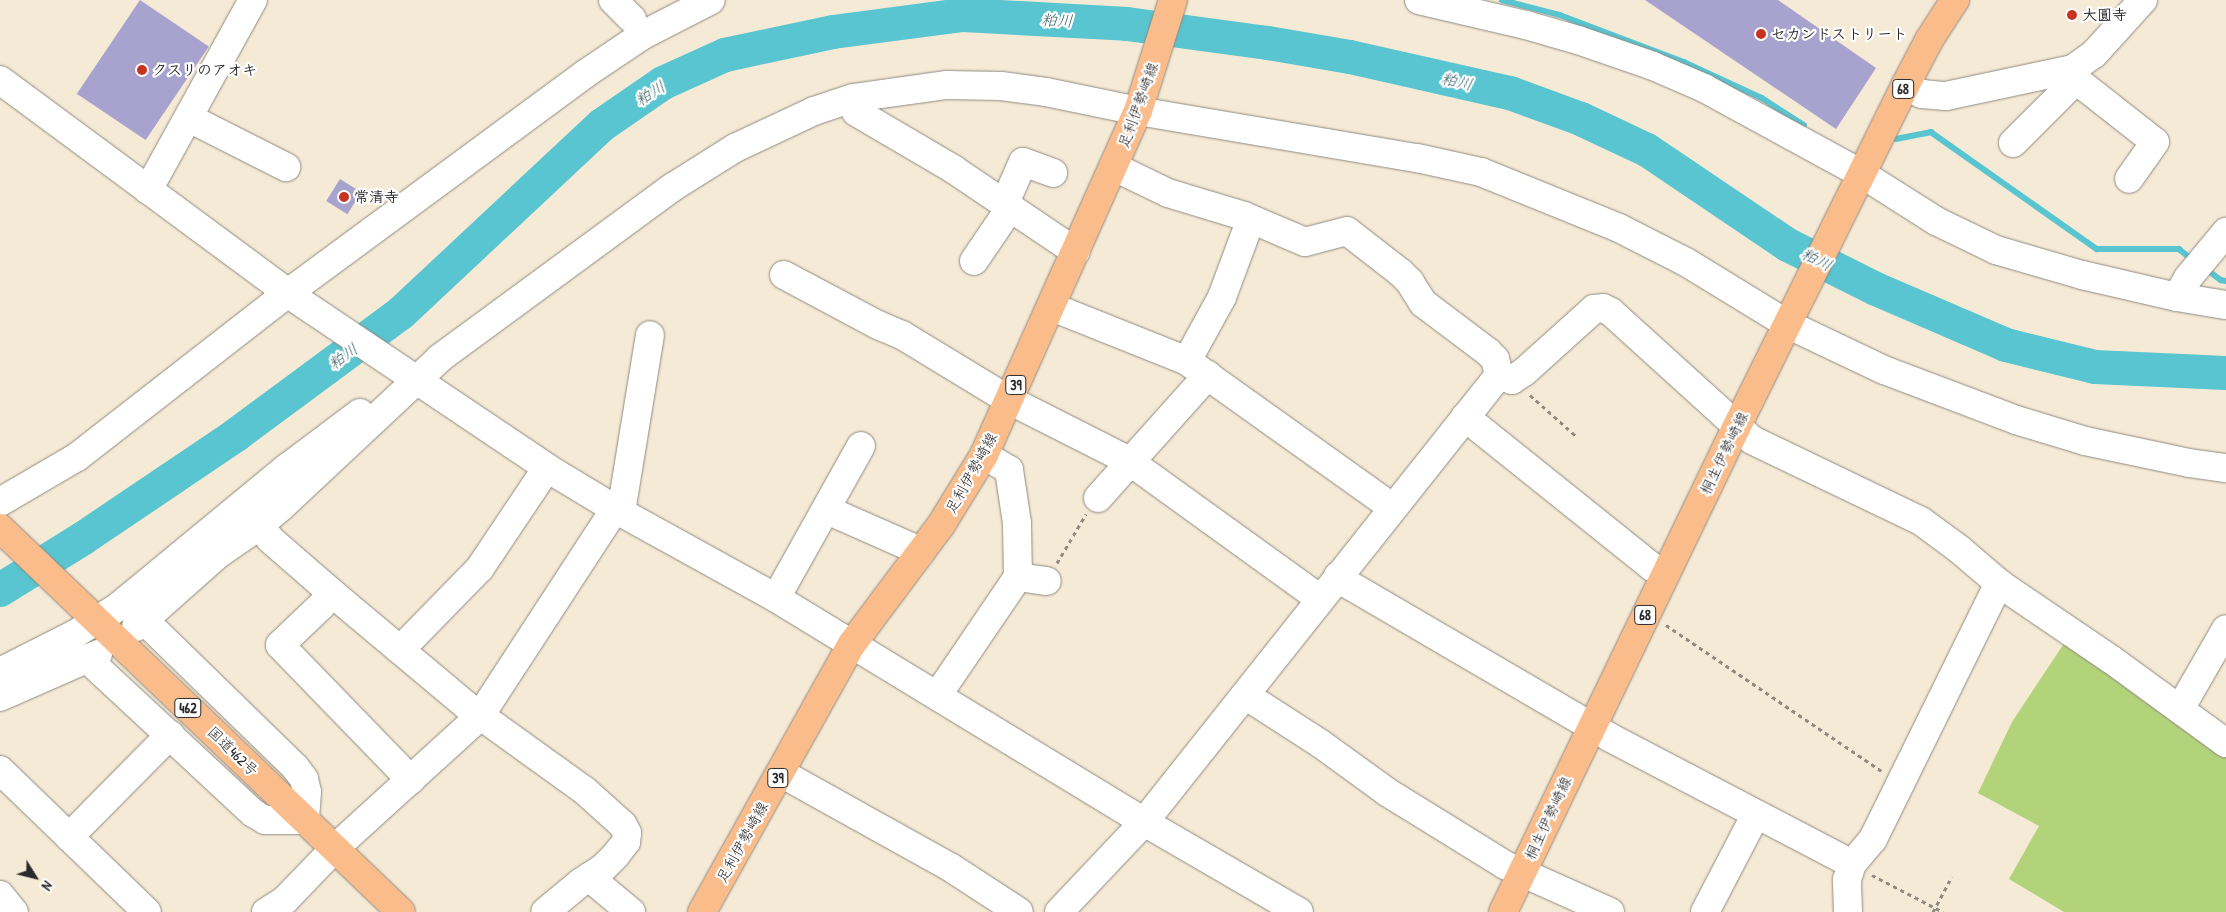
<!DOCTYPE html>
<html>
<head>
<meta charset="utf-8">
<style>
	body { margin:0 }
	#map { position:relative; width:2226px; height:912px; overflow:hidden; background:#f5ead5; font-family:"Patrick Hand","Klee One",sans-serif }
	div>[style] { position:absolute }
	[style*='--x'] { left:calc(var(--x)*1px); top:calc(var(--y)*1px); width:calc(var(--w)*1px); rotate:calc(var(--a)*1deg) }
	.green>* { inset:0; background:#b3d37b }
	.stream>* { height:5.5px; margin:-2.75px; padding:0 2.75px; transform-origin:2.75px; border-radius:2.75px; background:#58c5d1 }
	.river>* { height:34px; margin:-17px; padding:0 17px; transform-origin:17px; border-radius:17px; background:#58c5d1 }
	.building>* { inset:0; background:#a7a2ce; transform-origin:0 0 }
	.path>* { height:3px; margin-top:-1.5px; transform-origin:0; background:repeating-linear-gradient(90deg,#908a80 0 4px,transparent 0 8px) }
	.roads { filter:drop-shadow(0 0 1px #908a80) drop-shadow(0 0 1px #908a80) }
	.minor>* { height:28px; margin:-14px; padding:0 14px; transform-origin:14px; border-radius:14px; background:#fff }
	.major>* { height:28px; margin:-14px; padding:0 14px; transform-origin:14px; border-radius:14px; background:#fabc8b }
	.highway>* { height:28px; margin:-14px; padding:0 14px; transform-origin:14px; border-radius:14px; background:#fabc8b }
	.dots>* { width:14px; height:14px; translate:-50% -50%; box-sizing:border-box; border:2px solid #fff; border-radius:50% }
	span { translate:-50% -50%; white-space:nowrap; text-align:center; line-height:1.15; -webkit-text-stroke:4.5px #fff; paint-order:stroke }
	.shield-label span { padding:1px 4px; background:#fff; border:1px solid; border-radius:4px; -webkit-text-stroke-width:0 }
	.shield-label { font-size:14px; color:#2b2b2b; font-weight:700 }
	.poi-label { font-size:15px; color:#2b2b2b; font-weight:700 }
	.left { translate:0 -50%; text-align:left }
	.street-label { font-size:15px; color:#2b2b2b }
	.water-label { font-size:16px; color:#3b6165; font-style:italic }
	.north { position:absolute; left:10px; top:852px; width:50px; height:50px; -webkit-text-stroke:4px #fff; paint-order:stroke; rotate:126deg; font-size:14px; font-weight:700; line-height:20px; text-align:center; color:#2b2b2b }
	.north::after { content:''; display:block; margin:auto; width:18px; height:22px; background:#2b2b2b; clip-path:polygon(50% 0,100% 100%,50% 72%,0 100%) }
</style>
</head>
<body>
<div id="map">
	<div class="green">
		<div style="clip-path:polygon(2065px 642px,2226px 757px,2226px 912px,2064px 912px,2009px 879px,2039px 826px,1978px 793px,2012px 722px)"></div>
	</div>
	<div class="stream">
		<div style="--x:1502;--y:0;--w:60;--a:14.5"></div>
		<div style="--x:1560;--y:15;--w:133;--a:20.8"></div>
		<div style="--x:1684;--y:62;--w:86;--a:24.8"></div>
		<div style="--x:1762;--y:98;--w:50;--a:32.7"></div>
		<div style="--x:1896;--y:139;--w:36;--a:-11"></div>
		<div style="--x:1931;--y:132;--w:203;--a:35.2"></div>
		<div style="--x:2097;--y:249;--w:82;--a:0"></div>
		<div style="--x:2179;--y:249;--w:18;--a:38"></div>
		<div style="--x:2205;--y:268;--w:20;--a:37"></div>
		<div style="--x:2221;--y:280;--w:5;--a:11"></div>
	</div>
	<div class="river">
		<div style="--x:0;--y:590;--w:97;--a:-31.9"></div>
		<div style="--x:82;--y:539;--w:186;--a:-34"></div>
		<div style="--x:236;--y:435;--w:205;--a:-36.5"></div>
		<div style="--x:401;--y:313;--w:275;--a:-43.1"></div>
		<div style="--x:602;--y:125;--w:74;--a:-34.5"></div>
		<div style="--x:663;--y:83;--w:68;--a:-24.3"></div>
		<div style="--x:725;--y:55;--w:110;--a:-12"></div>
		<div style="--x:833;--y:32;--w:131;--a:-7.5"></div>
		<div style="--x:963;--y:15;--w:164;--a:3.1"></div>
		<div style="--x:1127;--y:24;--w:142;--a:7.7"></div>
		<div style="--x:1268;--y:43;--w:83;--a:9.7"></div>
		<div style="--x:1350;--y:57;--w:164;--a:12.7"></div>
		<div style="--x:1510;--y:93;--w:76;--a:20.1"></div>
		<div style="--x:1581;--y:119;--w:73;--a:25.2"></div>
		<div style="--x:1647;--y:150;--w:170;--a:34"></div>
		<div style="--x:1788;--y:245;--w:98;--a:26.6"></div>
		<div style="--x:1876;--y:289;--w:142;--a:23.3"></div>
		<div style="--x:2006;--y:345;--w:92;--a:13.9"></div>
		<div style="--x:2095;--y:367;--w:131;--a:2.6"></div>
	</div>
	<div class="building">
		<div style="left:140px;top:0;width:83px;height:113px;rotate:34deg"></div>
		<div style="clip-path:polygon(1645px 0,1778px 0,1876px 68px,1836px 129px)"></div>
		<div style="left:340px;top:179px;width:25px;height:26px;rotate:32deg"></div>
	</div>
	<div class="path">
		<div style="--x:1530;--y:395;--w:63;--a:41.8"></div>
		<div style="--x:1057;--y:563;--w:57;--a:-59.4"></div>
		<div style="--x:1666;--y:625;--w:262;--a:34.1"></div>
		<div style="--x:1872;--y:875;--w:80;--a:27.5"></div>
		<div style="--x:1933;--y:912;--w:40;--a:-62"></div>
	</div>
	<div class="roads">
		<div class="minor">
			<div style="--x:613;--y:0;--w:27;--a:45"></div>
			<div style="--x:1419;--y:0;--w:110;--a:13.2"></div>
			<div style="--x:1526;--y:25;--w:54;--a:16.1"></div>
			<div style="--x:1578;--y:40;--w:79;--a:19.1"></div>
			<div style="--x:1653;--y:66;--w:56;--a:23.3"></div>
			<div style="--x:1704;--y:88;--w:180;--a:28.6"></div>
			<div style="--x:1862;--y:174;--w:88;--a:32.4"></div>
			<div style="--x:1936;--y:221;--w:67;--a:25.8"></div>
			<div style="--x:1996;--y:250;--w:90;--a:16.2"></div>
			<div style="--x:2082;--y:275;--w:98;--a:13"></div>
			<div style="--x:2177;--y:297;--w:50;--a:9.3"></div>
			<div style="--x:2073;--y:69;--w:11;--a:75"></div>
			<div style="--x:2076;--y:80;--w:100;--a:38.1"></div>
			<div style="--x:2155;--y:142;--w:45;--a:125.1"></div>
			<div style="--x:0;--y:80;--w:365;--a:36.5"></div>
			<div style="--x:293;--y:297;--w:306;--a:33.9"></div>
			<div style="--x:547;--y:468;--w:79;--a:31.1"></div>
			<div style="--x:615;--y:509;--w:184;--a:28.9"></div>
			<div style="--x:776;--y:598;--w:431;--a:31.3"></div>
			<div style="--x:1144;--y:822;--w:179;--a:30.1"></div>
			<div style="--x:1905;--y:86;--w:19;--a:25"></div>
			<div style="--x:1922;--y:94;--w:24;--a:5"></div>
			<div style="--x:1946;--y:96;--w:130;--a:-12"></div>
			<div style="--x:2073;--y:69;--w:26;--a:-36"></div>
			<div style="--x:2094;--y:54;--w:73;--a:-47.8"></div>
			<div style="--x:856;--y:112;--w:113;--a:30.4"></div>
			<div style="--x:953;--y:169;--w:148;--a:34"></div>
			<div style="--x:189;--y:118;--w:109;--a:26.8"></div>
			<div style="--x:2013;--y:143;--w:89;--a:-45"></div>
			<div style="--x:148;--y:190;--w:217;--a:-61.1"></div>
			<div style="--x:1004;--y:205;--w:47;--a:-66.2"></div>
			<div style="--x:1023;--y:162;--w:32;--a:20"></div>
			<div style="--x:974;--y:261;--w:64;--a:-55.8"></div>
			<div style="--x:784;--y:275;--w:106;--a:28"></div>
			<div style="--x:878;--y:325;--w:26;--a:23"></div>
			<div style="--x:902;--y:335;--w:125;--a:31.3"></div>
			<div style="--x:1009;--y:400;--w:135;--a:26.9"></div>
			<div style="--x:1129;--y:461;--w:236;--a:35.8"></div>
			<div style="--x:2177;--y:297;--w:22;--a:-60"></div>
			<div style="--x:2188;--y:278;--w:60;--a:-50.4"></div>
			<div style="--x:1052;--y:307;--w:145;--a:21.8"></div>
			<div style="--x:1187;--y:361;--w:253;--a:35.5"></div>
			<div style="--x:1187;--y:361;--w:73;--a:-61.3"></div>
			<div style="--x:1222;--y:297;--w:83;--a:-69.6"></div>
			<div style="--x:1499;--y:375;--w:14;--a:21"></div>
			<div style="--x:1512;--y:380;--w:14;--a:-34"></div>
			<div style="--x:1524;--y:372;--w:94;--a:-42"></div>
			<div style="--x:1594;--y:309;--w:9;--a:-6"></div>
			<div style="--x:1603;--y:308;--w:9;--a:27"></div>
			<div style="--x:1611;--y:312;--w:190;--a:42.2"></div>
			<div style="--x:1752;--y:440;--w:187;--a:25.6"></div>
			<div style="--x:1921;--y:521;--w:47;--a:36.4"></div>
			<div style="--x:1959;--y:549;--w:54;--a:40.5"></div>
			<div style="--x:2000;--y:584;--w:135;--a:34.2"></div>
			<div style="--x:2112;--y:660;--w:141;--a:36.1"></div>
			<div style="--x:1465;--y:417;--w:240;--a:38.7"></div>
			<div style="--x:1652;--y:567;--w:15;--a:28"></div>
			<div style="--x:1098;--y:498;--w:165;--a:-48.2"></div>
			<div style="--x:0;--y:502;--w:89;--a:-30.3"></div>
			<div style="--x:77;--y:457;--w:267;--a:-37.9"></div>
			<div style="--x:288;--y:293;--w:369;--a:-36.4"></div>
			<div style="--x:585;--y:74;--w:70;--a:-33.9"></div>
			<div style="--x:643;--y:35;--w:76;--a:-27.2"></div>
			<div style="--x:827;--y:510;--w:92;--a:23.8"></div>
			<div style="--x:911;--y:547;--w:11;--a:34"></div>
			<div style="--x:621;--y:512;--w:179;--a:-80.7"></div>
			<div style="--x:259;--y:526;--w:18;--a:49"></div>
			<div style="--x:271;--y:540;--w:81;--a:41"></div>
			<div style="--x:332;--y:593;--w:176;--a:39.9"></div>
			<div style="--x:467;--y:706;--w:144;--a:35.7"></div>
			<div style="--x:584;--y:790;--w:52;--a:41.9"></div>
			<div style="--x:623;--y:825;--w:9;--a:63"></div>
			<div style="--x:627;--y:833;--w:9;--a:96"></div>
			<div style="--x:626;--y:842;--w:16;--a:128"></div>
			<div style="--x:616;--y:855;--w:18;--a:135"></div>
			<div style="--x:603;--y:868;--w:27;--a:147"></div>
			<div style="--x:580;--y:883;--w:45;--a:140.4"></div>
			<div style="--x:1338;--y:576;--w:16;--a:38"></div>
			<div style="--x:1351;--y:586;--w:299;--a:30.3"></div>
			<div style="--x:1609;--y:737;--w:274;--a:27.6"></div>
			<div style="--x:1018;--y:577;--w:29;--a:8"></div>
			<div style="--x:332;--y:593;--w:16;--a:130"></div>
			<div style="--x:322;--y:605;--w:58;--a:136.4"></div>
			<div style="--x:280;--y:645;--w:188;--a:45.9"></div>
			<div style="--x:776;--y:598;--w:174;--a:-60.8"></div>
			<div style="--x:136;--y:627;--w:108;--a:-41.6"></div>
			<div style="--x:217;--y:555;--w:51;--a:-34.6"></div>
			<div style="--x:259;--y:526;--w:29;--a:-41"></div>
			<div style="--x:281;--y:507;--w:218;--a:-43.1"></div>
			<div style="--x:440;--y:358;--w:289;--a:-36.3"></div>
			<div style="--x:673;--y:187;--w:73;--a:-32.2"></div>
			<div style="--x:735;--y:148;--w:87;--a:-25.1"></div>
			<div style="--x:814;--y:111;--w:41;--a:-18.4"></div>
			<div style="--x:853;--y:98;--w:95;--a:-7.9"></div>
			<div style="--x:947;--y:85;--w:54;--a:1.1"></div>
			<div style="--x:1001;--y:86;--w:45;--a:7.6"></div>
			<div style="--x:1046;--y:92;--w:94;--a:11.7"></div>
			<div style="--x:1138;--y:111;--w:283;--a:9.6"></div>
			<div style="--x:1417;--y:158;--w:66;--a:12.3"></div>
			<div style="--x:1481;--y:172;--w:149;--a:22.1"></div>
			<div style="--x:1619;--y:228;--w:75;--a:26.9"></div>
			<div style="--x:1686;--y:262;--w:119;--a:31.5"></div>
			<div style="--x:1787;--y:324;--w:107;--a:25.4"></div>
			<div style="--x:1884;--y:370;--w:141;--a:20.7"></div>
			<div style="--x:2016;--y:420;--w:72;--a:16.9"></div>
			<div style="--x:2085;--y:441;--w:106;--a:11.9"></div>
			<div style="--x:2189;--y:463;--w:37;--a:8"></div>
			<div style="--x:400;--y:650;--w:115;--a:-45.7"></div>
			<div style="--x:480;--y:568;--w:120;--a:-56.2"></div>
			<div style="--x:89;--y:658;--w:11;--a:52"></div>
			<div style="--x:96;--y:667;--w:214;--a:42.9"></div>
			<div style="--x:253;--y:813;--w:14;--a:30"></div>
			<div style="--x:265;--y:820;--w:40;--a:0"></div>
			<div style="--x:305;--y:820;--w:28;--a:-86"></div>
			<div style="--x:307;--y:792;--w:13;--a:-103"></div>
			<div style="--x:304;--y:779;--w:15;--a:-127"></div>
			<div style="--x:295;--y:767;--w:211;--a:-135.8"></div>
			<div style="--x:0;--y:672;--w:84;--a:-26.9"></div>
			<div style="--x:75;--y:634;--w:51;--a:-32.1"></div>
			<div style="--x:118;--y:607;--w:220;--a:-39.5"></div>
			<div style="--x:288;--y:467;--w:90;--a:-36.9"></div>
			<div style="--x:1245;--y:695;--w:90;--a:32.8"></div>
			<div style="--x:1321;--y:744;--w:82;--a:36"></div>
			<div style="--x:1387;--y:792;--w:139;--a:31.7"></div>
			<div style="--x:1505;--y:865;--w:115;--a:24.1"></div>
			<div style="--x:937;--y:696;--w:144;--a:-55.8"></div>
			<div style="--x:1018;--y:577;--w:54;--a:-91.1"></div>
			<div style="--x:1017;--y:523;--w:54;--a:-98.6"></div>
			<div style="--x:1009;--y:470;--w:29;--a:-149"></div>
			<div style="--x:0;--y:697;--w:107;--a:-23.7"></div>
			<div style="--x:2180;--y:709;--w:92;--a:-60.1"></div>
			<div style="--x:0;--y:770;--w:204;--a:44"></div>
			<div style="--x:781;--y:773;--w:193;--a:29.1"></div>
			<div style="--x:950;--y:867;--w:82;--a:33.1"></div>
			<div style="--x:69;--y:837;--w:144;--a:-45.3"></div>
			<div style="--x:589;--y:877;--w:55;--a:39.8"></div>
			<div style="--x:0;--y:895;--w:22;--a:51"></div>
			<div style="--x:266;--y:912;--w:22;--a:-32"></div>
			<div style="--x:285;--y:900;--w:71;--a:-46.1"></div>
			<div style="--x:334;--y:849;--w:197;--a:-42.3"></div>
			<div style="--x:480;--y:716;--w:247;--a:-56.9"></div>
			<div style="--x:1059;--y:912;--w:124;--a:-46.6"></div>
			<div style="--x:1144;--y:822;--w:571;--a:-51.54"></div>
			<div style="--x:1499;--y:375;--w:16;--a:-104"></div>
			<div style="--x:1495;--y:359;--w:10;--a:-135"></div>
			<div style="--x:1488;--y:352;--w:81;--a:-143"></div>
			<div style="--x:1423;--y:303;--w:25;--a:-122"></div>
			<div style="--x:1410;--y:282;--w:13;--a:-135"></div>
			<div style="--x:1401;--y:273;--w:68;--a:-142.1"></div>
			<div style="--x:1347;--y:231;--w:43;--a:165.3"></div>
			<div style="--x:1305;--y:242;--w:66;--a:-156.9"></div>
			<div style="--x:1244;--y:216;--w:79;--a:-163.2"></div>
			<div style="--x:1168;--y:193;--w:60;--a:-154.3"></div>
			<div style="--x:1705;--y:912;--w:110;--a:-62.5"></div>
			<div style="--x:1848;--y:912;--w:32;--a:-92"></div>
			<div style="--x:1847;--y:880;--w:17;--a:-73"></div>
			<div style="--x:1852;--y:864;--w:33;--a:-50"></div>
			<div style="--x:1873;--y:839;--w:276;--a:-63.8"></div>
			<div style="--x:1995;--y:591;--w:9;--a:-54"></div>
		</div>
		<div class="major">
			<div style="--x:702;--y:912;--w:307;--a:-60.8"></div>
			<div style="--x:852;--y:644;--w:149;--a:-53.2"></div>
			<div style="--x:941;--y:525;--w:82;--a:-58.4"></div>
			<div style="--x:984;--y:455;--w:377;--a:-65.9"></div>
			<div style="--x:1138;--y:111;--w:116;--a:-72.5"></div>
			<div style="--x:1503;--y:912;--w:537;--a:-64.29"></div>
			<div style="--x:1736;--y:428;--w:381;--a:-63.7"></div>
			<div style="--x:1905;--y:86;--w:52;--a:-62.4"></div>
			<div style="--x:1929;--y:40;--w:48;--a:-57"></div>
		</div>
		<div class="highway">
			<div style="--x:0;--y:528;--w:555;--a:43.76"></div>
		</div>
	</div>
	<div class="dots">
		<div style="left:2072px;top:15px;background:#c8321e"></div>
		<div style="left:1761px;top:34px;background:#c8321e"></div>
		<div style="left:142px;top:70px;background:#c8321e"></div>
		<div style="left:344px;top:197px;background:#c8321e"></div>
	</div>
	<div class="shield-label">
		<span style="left:1903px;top:89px">68</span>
		<span style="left:1016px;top:385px">39</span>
		<span style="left:1645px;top:615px">68</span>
		<span style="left:188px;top:708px">462</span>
		<span style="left:778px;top:778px">39</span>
	</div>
	<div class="poi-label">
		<span class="left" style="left:2082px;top:15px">大圓寺</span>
		<span class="left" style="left:1771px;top:34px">セカンドストリート</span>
		<span class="left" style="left:152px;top:70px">クスリのアオキ</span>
		<span class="left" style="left:354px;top:197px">常清寺</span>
	</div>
	<div class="street-label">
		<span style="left:1138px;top:105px;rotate:-70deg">足利伊勢崎線</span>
		<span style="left:1724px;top:453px;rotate:-64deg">桐生伊勢崎線</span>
		<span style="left:971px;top:473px;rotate:-61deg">足利伊勢崎線</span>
		<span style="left:233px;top:751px;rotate:44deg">国道462号</span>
		<span style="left:1548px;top:818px;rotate:-65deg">桐生伊勢崎線</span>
		<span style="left:742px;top:842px;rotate:-61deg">足利伊勢崎線</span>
	</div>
	<div class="water-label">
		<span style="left:1057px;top:20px;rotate:3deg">粕川</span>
		<span style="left:1457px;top:81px;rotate:13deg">粕川</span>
		<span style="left:650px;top:93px;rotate:-32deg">粕川</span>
		<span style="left:1817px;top:259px;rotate:27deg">粕川</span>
		<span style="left:343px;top:356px;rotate:-36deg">粕川</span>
	</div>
	<div class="north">N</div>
</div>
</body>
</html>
